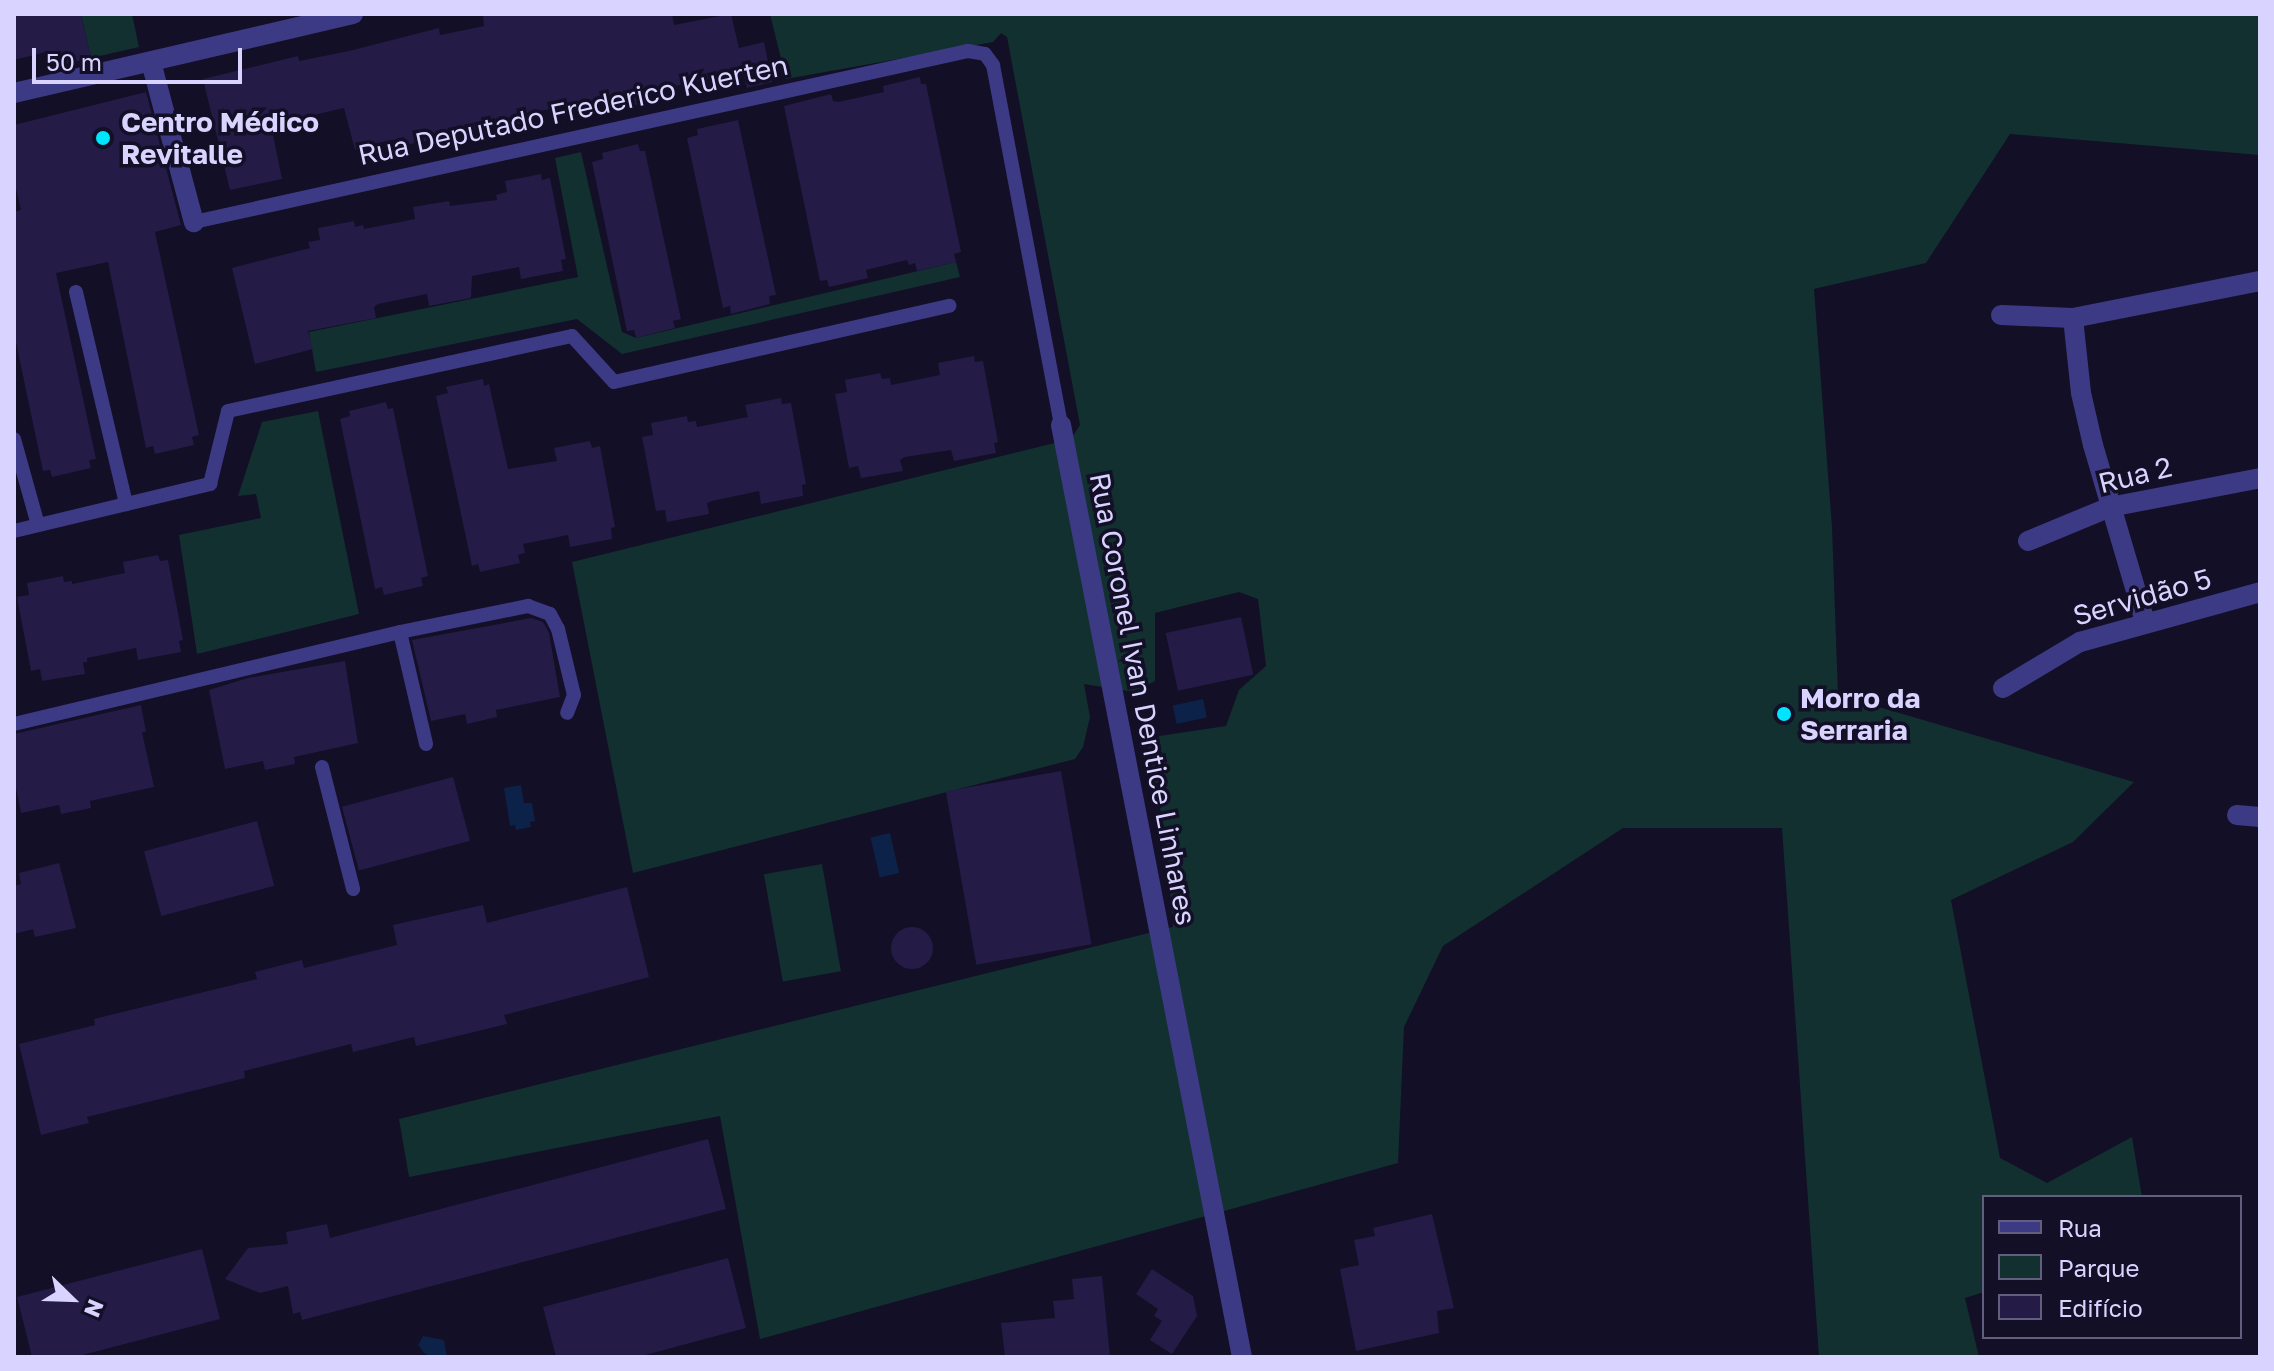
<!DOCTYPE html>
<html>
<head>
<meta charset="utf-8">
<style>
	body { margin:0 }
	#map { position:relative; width:2274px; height:1371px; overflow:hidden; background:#130f26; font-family:"Golos Text",sans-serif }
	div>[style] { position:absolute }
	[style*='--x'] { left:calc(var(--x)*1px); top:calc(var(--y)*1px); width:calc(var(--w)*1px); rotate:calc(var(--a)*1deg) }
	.green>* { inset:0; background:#12302f; transform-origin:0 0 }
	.water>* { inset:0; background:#0c2248; transform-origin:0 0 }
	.building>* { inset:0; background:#241b47; transform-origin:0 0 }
	.round { border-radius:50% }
	.lane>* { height:14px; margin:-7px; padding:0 7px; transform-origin:7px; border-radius:7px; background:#3d3a85 }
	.street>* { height:20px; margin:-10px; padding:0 10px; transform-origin:10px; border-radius:10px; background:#3d3a85 }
	.dots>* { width:22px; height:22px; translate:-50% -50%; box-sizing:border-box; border:4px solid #130f26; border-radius:50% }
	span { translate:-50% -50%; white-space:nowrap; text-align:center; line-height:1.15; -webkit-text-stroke:7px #130f26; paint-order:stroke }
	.street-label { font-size:28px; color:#d9d4ff }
	.poi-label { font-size:28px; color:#d9d4ff; font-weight:700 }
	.left { translate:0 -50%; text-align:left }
	.frame { position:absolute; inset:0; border:16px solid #d9d4ff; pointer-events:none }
	.legend { position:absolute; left:1982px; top:1195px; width:260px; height:144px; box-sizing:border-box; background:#130f26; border:2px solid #625e7d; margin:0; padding:10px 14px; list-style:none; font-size:24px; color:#d9d4ff }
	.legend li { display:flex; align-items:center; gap:16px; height:40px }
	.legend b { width:40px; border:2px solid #625e7d }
	.north { position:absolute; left:32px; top:1259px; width:80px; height:80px; -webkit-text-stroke:6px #130f26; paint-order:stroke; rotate:113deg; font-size:22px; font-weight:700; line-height:32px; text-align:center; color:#d9d4ff }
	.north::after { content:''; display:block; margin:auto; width:28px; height:36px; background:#d9d4ff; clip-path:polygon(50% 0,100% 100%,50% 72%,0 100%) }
	.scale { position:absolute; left:32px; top:48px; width:210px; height:36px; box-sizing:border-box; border:4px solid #d9d4ff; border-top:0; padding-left:10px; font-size:24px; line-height:28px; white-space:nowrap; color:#d9d4ff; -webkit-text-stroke:6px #130f26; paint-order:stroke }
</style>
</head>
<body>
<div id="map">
	<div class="green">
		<div style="clip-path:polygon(81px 14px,132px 14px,139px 47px,91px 58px)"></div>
		<div style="clip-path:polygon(770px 14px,2260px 14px,2260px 155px,2010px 134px,1926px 263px,1814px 289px,1832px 527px,1838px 695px,2134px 782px,2073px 842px,1951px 900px,2000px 1158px,2047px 1183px,2132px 1137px,2142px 1197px,1984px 1197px,1984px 1292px,1965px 1298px,1979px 1357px,1819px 1357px,1782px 828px,1623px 828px,1443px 946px,1404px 1027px,1398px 1163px,760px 1339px,720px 1116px,409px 1177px,399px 1119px,1173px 927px,1165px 833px,1146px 738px,1226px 726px,1239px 690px,1266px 666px,1258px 599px,1239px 592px,1155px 613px,1155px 681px,1134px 692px,1084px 684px,1090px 717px,1083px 747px,1075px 759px,633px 873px,572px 562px,1071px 439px,1080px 425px,1007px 37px,1001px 33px,993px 42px,786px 79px)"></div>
		<div style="clip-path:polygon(581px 152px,622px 332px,636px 338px,956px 262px,960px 277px,622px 354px,577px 319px,316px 372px,309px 332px,578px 277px,555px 158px)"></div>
		<div style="clip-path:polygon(318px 411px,359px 614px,197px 654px,179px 535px,261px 518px,256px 494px,238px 496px,262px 422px)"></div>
		<div style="left:822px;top:864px;width:109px;height:59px;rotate:80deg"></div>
	</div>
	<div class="water">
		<div style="left:1203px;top:699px;width:19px;height:31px;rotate:78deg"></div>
		<div style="clip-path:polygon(521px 785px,524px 803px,532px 803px,535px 821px,530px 822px,531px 827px,516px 830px,515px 825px,510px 826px,504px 788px)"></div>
		<div style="left:890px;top:833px;width:41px;height:20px;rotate:77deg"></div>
		<div style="clip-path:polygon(423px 1336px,444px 1340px,447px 1357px,431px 1357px,424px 1353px,418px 1345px)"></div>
	</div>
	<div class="building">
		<div style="clip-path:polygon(14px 14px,81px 14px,91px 58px,54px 67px,50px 51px,14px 60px)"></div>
		<div style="clip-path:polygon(495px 14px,672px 14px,674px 25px,731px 14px,739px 48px,764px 42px,772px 82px,747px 88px,743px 73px,638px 93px,640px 104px,612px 110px,610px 99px,527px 113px,529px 122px,495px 129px,495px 126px,406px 145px,404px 137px,355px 150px,344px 108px,271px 125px,282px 179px,230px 190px,203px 79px,298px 56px,299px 61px,349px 51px,439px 28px,440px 35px,484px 26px,483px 16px)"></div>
		<div style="clip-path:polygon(920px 77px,921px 84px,926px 84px,961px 252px,954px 254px,956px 262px,917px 271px,915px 263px,909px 265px,907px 260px,866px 270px,868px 278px,829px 287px,827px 280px,820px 281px,784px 106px,831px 94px,833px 101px,838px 102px,884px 92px,883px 86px)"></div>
		<div style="clip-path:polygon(146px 92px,181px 225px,155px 232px,199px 435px,192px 437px,194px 445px,155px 454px,153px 446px,146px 448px,108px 262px,56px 273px,96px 459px,89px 460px,91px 468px,52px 477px,50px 470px,43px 471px,14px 333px,14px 212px,21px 210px,14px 180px,14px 125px)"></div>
		<div style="clip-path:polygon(738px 120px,776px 295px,769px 296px,770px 304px,731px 314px,730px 306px,723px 308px,687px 138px,698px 135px,697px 129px)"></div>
		<div style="clip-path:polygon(638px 144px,640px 151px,645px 151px,681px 319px,673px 321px,675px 328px,636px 338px,634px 330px,627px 331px,592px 162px,603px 159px,602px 153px)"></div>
		<div style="clip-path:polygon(541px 174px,542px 180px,550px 178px,566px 259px,561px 260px,563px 271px,521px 279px,519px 267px,472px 276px,471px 298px,429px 306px,427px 294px,378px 304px,374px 307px,376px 318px,308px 331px,313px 349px,255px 364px,232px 268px,310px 248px,308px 242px,320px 240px,318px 228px,354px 221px,355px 227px,363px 225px,364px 229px,415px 219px,413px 207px,449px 201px,450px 206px,497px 200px,496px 195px,507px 192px,505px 181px)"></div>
		<div style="clip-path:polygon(974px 356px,975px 362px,983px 361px,998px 442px,994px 443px,996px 453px,954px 461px,951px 450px,905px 457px,900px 460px,903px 471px,861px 478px,858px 466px,849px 468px,835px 394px,847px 392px,845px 380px,880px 373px,882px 379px,890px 378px,891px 385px,940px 375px,938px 363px)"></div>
		<div style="clip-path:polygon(483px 379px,484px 386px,489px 384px,508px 469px,557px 461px,554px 448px,590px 441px,592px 448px,600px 446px,615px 527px,611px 528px,612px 539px,570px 547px,568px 535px,523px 544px,525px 553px,518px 555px,520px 563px,480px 572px,478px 564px,472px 566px,436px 396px,448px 393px,446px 387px)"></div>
		<div style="clip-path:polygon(781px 398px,782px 404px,791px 403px,806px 484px,802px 485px,803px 496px,761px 504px,759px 491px,712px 501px,707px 503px,709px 514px,667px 522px,665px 510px,656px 511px,642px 437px,653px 435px,651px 423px,687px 416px,688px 422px,696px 421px,697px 427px,748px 417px,745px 405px)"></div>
		<div style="clip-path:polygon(386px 402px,388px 409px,393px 408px,428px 576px,421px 578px,423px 586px,384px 595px,382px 587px,375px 589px,340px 419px,350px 416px,349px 411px)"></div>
		<div style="clip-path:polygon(158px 555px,160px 561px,168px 560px,183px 640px,179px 641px,181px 652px,138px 660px,136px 648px,87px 658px,87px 662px,83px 662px,85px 674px,42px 681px,40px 669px,31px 671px,17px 597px,29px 595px,27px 583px,63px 576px,64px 582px,72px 581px,72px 584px,125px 573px,123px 562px)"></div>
		<div style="left:1241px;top:617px;width:59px;height:77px;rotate:78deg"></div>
		<div style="clip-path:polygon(531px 618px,543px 622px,549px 633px,560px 697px,496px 710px,497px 717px,467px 724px,465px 714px,431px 721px,412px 640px)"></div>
		<div style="clip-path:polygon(345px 661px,358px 743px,294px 757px,295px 764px,265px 770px,263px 761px,225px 769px,209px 690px,248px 678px)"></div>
		<div style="clip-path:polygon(141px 705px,146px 732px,142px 732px,154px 787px,90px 801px,91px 808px,61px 814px,59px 805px,21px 813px,14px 778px,14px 734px)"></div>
		<div style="left:1061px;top:771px;width:176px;height:117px;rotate:80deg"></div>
		<div style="left:453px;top:777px;width:66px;height:115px;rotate:75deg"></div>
		<div style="left:257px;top:821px;width:67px;height:117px;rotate:75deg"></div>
		<div style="clip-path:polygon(59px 863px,76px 928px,35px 937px,33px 929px,14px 934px,14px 886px,21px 884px,19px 873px)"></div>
		<div style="clip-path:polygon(627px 887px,649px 977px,504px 1015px,507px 1024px,416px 1046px,414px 1037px,353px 1052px,351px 1044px,244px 1071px,245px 1078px,87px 1117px,89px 1123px,41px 1135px,19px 1044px,95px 1025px,94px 1019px,257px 979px,255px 972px,302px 960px,304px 968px,397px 945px,393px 925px,483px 905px,487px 923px)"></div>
		<div class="round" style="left:891px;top:927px;width:42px;height:42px"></div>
		<div style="clip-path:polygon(708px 1139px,726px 1209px,302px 1320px,300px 1312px,293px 1314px,288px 1286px,260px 1293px,225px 1279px,248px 1248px,288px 1244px,286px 1232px,327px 1224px,330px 1238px)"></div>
		<div style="clip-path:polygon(1432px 1214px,1454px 1308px,1437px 1311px,1439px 1333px,1356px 1351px,1340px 1269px,1359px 1265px,1354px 1240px,1375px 1236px,1373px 1228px)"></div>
		<div style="clip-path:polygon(202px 1249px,220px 1319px,75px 1357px,32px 1357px,17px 1297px)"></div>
		<div style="clip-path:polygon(728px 1258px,746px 1328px,638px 1357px,556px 1357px,543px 1307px)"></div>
		<div style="clip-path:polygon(1152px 1269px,1193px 1296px,1197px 1316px,1172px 1354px,1150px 1340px,1162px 1321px,1154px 1316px,1158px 1309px,1136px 1294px)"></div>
		<div style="clip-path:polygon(1102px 1276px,1110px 1357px,1005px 1357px,1001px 1323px,1055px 1318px,1053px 1301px,1074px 1299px,1072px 1279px)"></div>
	</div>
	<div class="lane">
		<div style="--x:194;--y:222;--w:793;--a:-12.46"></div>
		<div style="--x:968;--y:51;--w:17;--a:10"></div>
		<div style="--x:985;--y:54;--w:14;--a:54"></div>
		<div style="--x:993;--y:65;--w:366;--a:79.3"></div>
		<div style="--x:76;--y:292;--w:218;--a:76.7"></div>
		<div style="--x:14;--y:439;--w:89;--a:74.4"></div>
		<div style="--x:14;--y:531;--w:202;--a:-13.5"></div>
		<div style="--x:210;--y:484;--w:75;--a:-76.1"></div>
		<div style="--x:228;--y:411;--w:352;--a:-12.3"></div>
		<div style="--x:572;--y:336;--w:62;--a:47.6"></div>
		<div style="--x:614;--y:382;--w:344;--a:-12.8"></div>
		<div style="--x:400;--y:632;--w:115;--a:76.9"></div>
		<div style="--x:14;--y:724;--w:397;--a:-13.4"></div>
		<div style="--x:400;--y:632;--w:131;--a:-11.5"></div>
		<div style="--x:528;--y:606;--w:23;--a:20"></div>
		<div style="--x:550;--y:614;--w:17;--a:62"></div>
		<div style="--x:558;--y:629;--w:68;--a:76.4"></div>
		<div style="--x:574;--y:695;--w:19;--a:111"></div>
		<div style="--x:322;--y:767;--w:126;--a:75.7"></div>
	</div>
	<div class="street">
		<div style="--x:151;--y:62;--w:166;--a:75"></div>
		<div style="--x:14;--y:93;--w:348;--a:-13.1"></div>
		<div style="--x:2001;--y:315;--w:72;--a:2.4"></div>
		<div style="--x:2073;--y:318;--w:191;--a:-11.2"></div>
		<div style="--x:2073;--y:318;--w:75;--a:83.9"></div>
		<div style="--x:2081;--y:393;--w:53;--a:77"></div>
		<div style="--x:2093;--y:445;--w:184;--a:73.6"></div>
		<div style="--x:1061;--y:425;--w:949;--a:79.01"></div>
		<div style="--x:2028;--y:541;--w:89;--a:-22.5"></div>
		<div style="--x:2110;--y:507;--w:153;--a:-10.9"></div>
		<div style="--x:2003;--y:688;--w:90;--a:-30.9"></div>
		<div style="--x:2080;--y:642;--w:187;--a:-15.5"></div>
		<div style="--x:2237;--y:815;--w:23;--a:5"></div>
	</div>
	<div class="dots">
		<div style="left:103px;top:138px;background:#00e5ff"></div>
		<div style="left:1784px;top:714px;background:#00e5ff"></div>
	</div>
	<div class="street-label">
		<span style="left:573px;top:110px;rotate:-12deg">Rua Deputado Frederico Kuerten</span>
		<span style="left:2135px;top:475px;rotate:-14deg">Rua 2</span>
		<span style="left:2142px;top:597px;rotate:-16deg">Servidão 5</span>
		<span style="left:1143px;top:699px;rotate:79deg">Rua Coronel Ivan Dentice Linhares</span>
	</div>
	<div class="poi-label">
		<span class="left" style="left:121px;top:138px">Centro Médico<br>Revitalle</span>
		<span class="left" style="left:1800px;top:714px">Morro da<br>Serraria</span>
	</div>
	<div class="frame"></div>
	<ul class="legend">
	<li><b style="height:10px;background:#3d3a85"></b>Rua</li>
	<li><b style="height:22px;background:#12302f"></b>Parque</li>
	<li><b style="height:22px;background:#241b47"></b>Edifício</li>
	</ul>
	<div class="north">N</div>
	<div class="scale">50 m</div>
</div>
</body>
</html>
